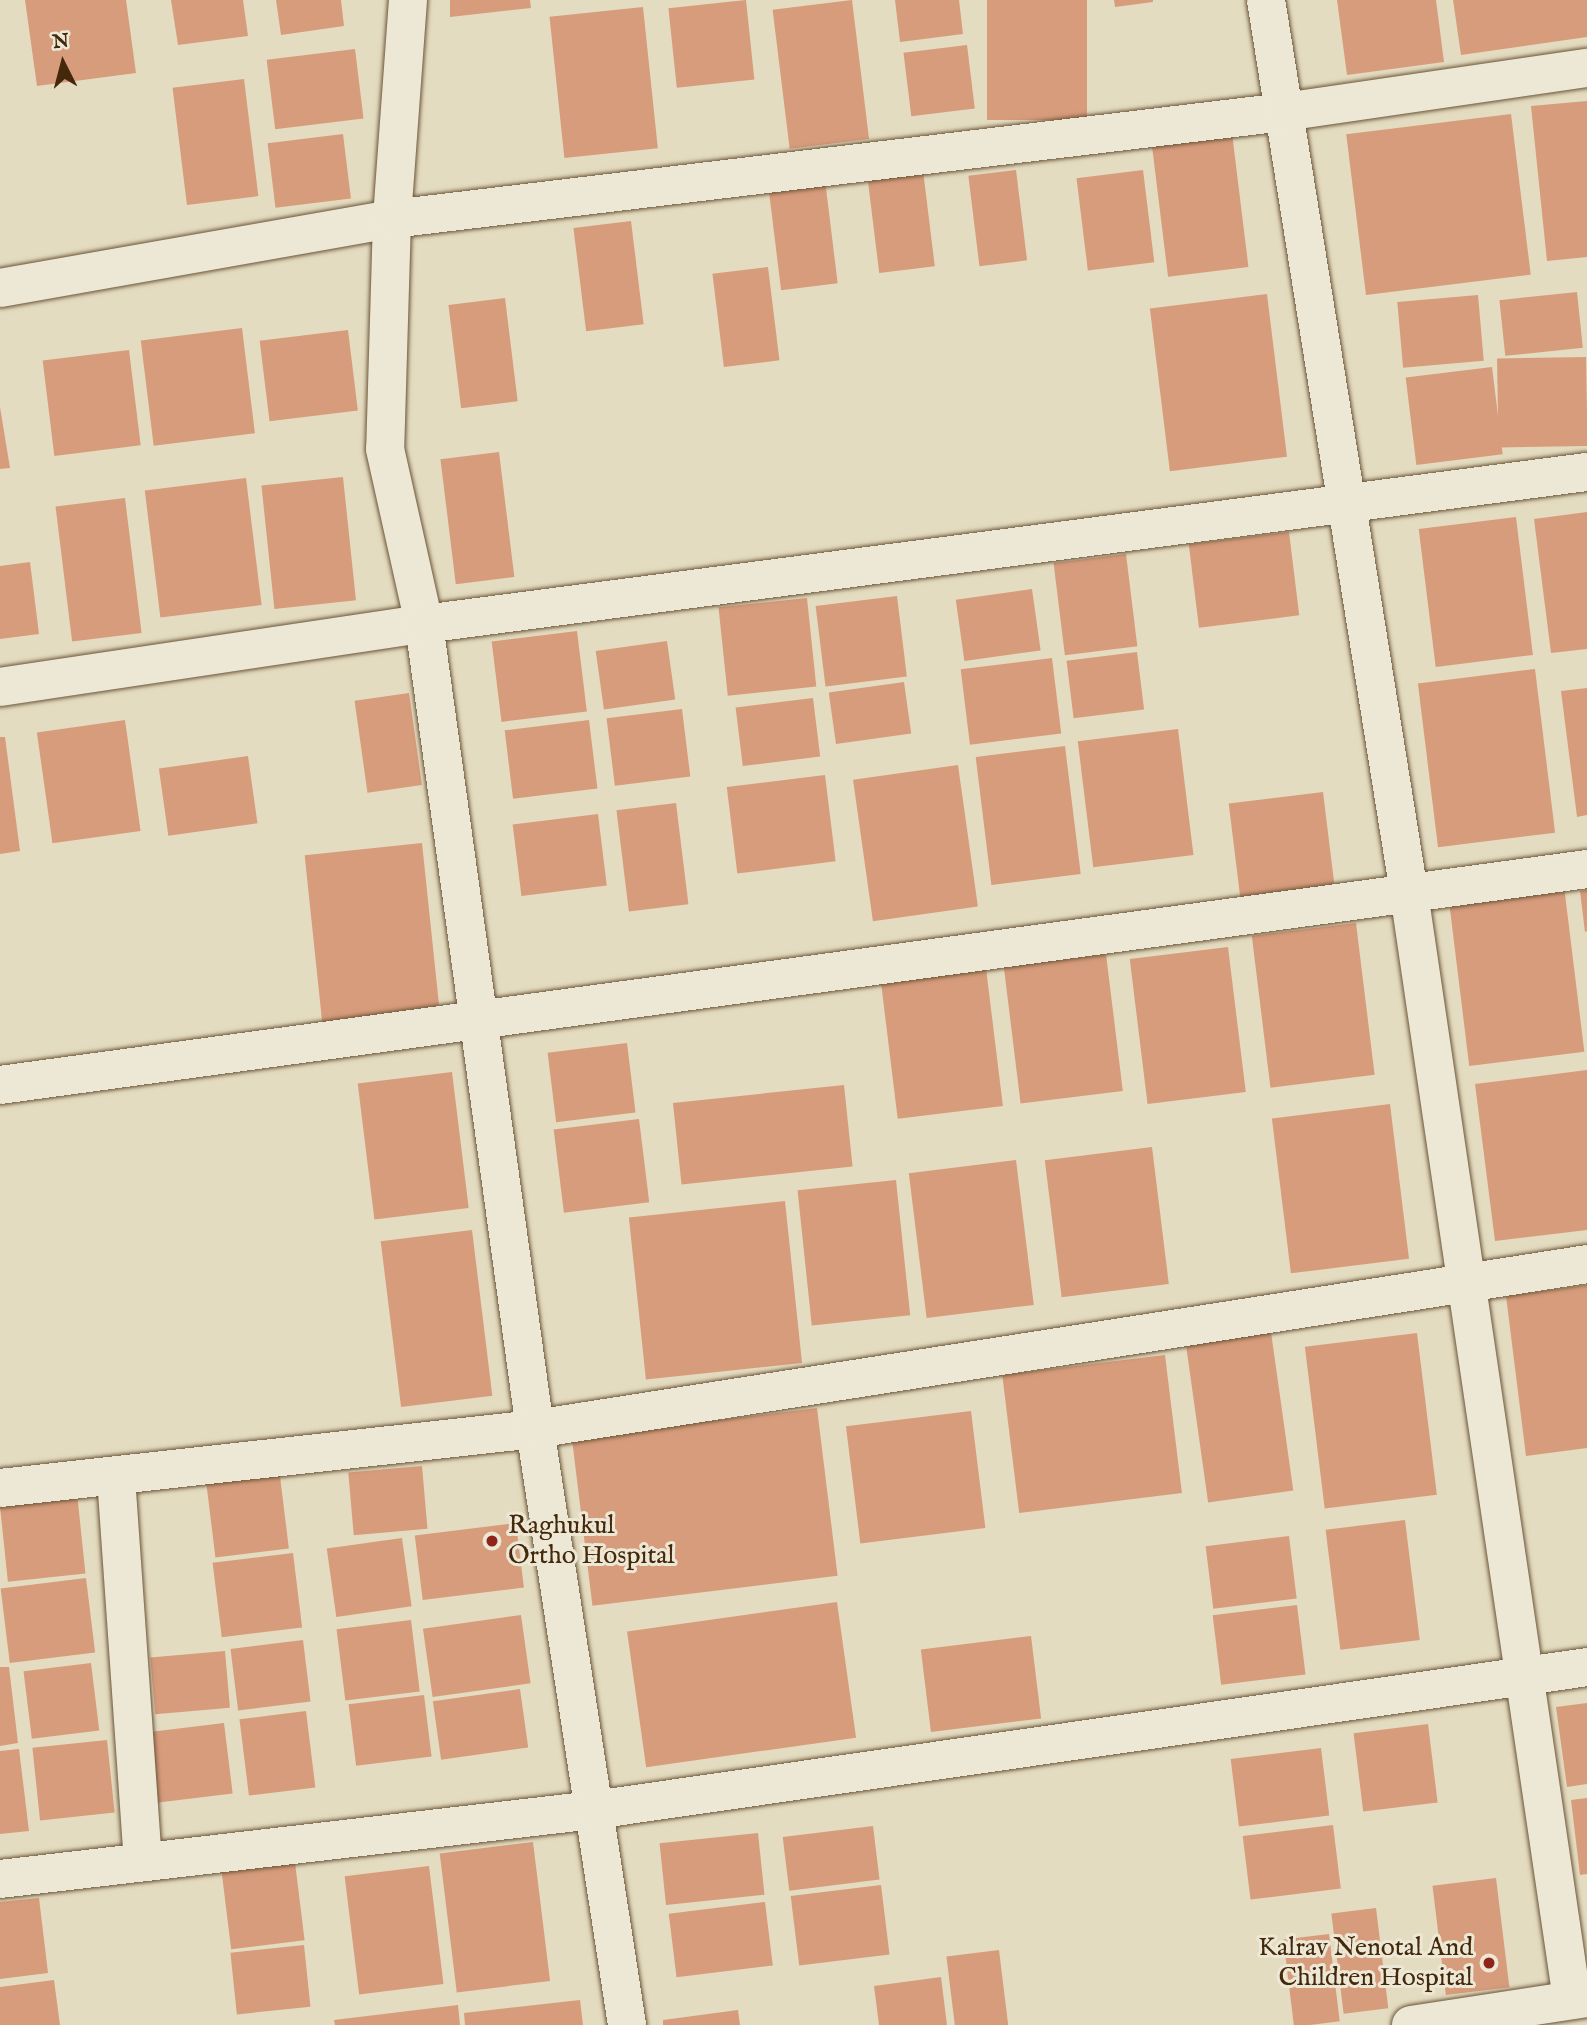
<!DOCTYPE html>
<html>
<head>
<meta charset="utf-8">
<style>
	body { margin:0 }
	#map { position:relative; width:1587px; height:2025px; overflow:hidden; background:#e4dcc0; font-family:"IM FELL English",serif }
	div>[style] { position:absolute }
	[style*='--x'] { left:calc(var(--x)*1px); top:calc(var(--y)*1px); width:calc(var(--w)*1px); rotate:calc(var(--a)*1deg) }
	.building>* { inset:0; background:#d79c7c; transform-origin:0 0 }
	.roads { filter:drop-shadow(0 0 2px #6c5538) drop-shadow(0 0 2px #6c5538) }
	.minor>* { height:38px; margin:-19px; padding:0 19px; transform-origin:19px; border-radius:19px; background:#ede8d6 }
	.dots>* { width:19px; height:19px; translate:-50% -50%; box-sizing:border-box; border:4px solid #ede8d6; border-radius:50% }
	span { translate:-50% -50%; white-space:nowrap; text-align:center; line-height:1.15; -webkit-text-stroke:6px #ede8d6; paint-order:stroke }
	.poi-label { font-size:26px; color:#44280b }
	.left { translate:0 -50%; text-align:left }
	.right { translate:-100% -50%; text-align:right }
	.north { position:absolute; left:28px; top:28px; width:70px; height:70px; -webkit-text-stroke:5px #ede8d6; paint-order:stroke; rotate:354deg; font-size:19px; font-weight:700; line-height:28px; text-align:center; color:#44280b }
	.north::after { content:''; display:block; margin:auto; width:24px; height:32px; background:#44280b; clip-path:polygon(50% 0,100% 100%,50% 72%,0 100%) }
</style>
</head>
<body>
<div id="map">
	<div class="building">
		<div style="clip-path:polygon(25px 0,126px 0,136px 73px,37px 86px)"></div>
		<div style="clip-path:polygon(171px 0,243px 0,248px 36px,178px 45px)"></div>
		<div style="clip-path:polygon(276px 0,341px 0,344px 26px,281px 35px)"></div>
		<div style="clip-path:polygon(450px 0,530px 0,531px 8px,450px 17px)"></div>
		<div style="left:746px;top:0;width:80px;height:78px;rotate:84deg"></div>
		<div style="left:852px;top:0;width:140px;height:80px;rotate:83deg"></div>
		<div style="clip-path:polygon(895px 0,959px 0,963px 34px,900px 42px)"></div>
		<div style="left:987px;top:0;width:100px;height:120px"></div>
		<div style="clip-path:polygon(1114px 0,1153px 0,1153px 2px,1115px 7px)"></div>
		<div style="clip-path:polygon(1337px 0,1436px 0,1444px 62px,1347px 75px)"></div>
		<div style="clip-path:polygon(1453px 0,1587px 0,1587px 37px,1461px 55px)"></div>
		<div style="left:643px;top:7px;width:142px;height:94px;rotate:84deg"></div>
		<div style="left:967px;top:45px;width:64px;height:64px;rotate:83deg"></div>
		<div style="left:355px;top:49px;width:70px;height:89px;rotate:83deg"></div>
		<div style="left:244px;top:79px;width:118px;height:72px;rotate:83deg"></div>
		<div style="clip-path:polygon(1587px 101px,1587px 257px,1547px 261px,1531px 106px)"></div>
		<div style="left:1511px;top:114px;width:162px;height:166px;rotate:83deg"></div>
		<div style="left:1232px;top:133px;width:135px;height:81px;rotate:83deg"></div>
		<div style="left:343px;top:134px;width:65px;height:76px;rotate:83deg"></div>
		<div style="left:922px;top:162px;width:105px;height:56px;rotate:83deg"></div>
		<div style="left:1016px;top:170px;width:91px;height:48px;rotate:83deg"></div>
		<div style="left:1143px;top:170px;width:93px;height:67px;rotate:83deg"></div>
		<div style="left:825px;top:180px;width:104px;height:57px;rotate:83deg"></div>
		<div style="left:631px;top:221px;width:104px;height:58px;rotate:83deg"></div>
		<div style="left:768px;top:267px;width:94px;height:56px;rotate:83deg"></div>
		<div style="left:1577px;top:292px;width:56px;height:78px;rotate:84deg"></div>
		<div style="left:1267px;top:294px;width:164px;height:118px;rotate:83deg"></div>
		<div style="left:1478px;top:295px;width:66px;height:81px;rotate:85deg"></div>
		<div style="left:505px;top:298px;width:104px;height:57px;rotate:83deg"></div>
		<div style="left:242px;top:328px;width:106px;height:102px;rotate:83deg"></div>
		<div style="left:348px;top:330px;width:81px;height:89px;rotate:83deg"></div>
		<div style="left:129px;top:350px;width:96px;height:87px;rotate:83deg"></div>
		<div style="left:1586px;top:357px;width:89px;height:89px;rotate:89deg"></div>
		<div style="left:1492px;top:367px;width:88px;height:87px;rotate:83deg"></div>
		<div style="clip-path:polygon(0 407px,10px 468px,0 469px)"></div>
		<div style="left:499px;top:452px;width:126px;height:59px;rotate:83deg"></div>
		<div style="left:343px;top:477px;width:124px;height:82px;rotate:84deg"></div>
		<div style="left:246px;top:478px;width:128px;height:102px;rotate:83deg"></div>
		<div style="left:125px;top:498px;width:136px;height:70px;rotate:83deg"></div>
		<div style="clip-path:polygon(1587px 512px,1587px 649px,1551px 653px,1534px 519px)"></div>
		<div style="left:1516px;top:517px;width:139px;height:98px;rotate:83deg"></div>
		<div style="left:1289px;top:532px;width:84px;height:101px;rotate:83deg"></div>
		<div style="left:1126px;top:554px;width:93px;height:73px;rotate:83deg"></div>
		<div style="clip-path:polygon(30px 562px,39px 634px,0 639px,0 566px)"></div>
		<div style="left:1032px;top:589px;width:62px;height:77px;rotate:82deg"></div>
		<div style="left:897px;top:596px;width:81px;height:82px;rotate:83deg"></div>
		<div style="left:807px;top:598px;width:89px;height:89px;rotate:84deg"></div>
		<div style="left:577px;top:631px;width:81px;height:86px;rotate:83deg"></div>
		<div style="left:667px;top:641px;width:59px;height:72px;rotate:82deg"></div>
		<div style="left:1137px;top:652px;width:58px;height:71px;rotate:83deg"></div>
		<div style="left:1052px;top:658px;width:76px;height:92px;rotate:83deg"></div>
		<div style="left:1535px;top:669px;width:165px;height:118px;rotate:83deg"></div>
		<div style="left:904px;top:682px;width:52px;height:76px;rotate:82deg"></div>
		<div style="clip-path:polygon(1587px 688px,1587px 815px,1577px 817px,1561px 691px)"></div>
		<div style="left:409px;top:693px;width:93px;height:55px;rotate:82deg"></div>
		<div style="left:813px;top:698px;width:59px;height:78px;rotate:83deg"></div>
		<div style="left:682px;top:709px;width:68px;height:76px;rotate:83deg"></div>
		<div style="left:125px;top:720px;width:112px;height:89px;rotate:82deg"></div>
		<div style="left:589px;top:720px;width:69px;height:85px;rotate:83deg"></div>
		<div style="left:1178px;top:729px;width:127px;height:101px;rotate:83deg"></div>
		<div style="clip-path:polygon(0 737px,5px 737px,20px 851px,0 854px)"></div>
		<div style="left:1065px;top:746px;width:129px;height:90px;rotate:83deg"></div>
		<div style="left:248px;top:756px;width:68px;height:90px;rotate:82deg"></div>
		<div style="left:958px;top:765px;width:143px;height:106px;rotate:82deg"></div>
		<div style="left:825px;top:775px;width:87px;height:99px;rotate:83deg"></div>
		<div style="left:1323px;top:792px;width:98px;height:95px;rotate:83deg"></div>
		<div style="left:676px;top:803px;width:102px;height:60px;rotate:83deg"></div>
		<div style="left:598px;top:814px;width:72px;height:86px;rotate:83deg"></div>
		<div style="left:422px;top:843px;width:170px;height:118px;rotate:84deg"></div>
		<div style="left:1564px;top:886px;width:167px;height:116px;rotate:83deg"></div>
		<div style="clip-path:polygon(1587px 890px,1587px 931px,1585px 932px,1580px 891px)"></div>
		<div style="left:1356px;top:923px;width:153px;height:105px;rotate:83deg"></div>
		<div style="left:1228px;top:947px;width:146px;height:99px;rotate:83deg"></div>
		<div style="left:1106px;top:954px;width:138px;height:103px;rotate:83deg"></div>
		<div style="left:985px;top:960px;width:147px;height:106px;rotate:83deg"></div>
		<div style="left:627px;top:1043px;width:70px;height:80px;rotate:83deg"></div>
		<div style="clip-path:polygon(1587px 1070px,1587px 1230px,1495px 1241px,1475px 1084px)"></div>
		<div style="left:452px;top:1072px;width:137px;height:95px;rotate:83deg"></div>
		<div style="left:844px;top:1085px;width:82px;height:172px;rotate:84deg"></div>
		<div style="left:1390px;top:1104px;width:156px;height:119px;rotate:83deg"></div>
		<div style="left:639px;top:1119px;width:84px;height:86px;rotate:83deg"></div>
		<div style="left:1152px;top:1147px;width:138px;height:108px;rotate:83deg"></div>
		<div style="left:1016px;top:1160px;width:146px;height:108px;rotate:83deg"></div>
		<div style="left:896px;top:1180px;width:136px;height:99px;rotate:84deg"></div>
		<div style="left:785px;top:1201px;width:163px;height:157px;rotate:84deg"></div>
		<div style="left:472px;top:1230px;width:167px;height:92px;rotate:83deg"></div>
		<div style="clip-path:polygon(1587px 1285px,1587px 1448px,1526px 1456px,1506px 1296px)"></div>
		<div style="left:1271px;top:1332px;width:160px;height:86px;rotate:82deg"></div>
		<div style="left:1417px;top:1333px;width:163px;height:113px;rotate:83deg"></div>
		<div style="left:1165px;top:1355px;width:139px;height:164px;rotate:83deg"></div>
		<div style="left:817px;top:1408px;width:169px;height:247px;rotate:83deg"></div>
		<div style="left:971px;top:1411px;width:118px;height:126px;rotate:83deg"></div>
		<div style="left:422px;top:1466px;width:63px;height:74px;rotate:85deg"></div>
		<div style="left:279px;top:1468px;width:81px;height:74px;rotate:83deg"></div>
		<div style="left:77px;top:1493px;width:81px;height:78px;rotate:84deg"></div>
		<div style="left:1405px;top:1520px;width:121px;height:80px;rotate:83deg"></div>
		<div style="left:516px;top:1523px;width:65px;height:102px;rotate:83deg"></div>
		<div style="left:1289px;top:1536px;width:63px;height:84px;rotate:83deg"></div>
		<div style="left:402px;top:1538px;width:69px;height:76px;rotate:82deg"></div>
		<div style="left:293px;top:1553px;width:75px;height:81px;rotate:83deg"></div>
		<div style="left:86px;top:1578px;width:75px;height:86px;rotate:83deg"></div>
		<div style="left:837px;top:1602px;width:137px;height:212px;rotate:82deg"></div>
		<div style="left:1297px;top:1605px;width:70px;height:85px;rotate:83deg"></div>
		<div style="left:521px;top:1615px;width:69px;height:99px;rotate:82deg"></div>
		<div style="left:411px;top:1620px;width:72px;height:75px;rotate:83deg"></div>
		<div style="left:1031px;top:1636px;width:83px;height:111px;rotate:83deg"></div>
		<div style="left:303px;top:1640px;width:62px;height:73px;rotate:83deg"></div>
		<div style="left:225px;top:1651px;width:57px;height:75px;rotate:85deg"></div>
		<div style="left:91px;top:1663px;width:68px;height:68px;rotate:83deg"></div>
		<div style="clip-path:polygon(0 1667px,9px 1667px,18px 1743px,0 1746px)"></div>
		<div style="left:520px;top:1689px;width:59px;height:88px;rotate:82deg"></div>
		<div style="left:424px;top:1695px;width:62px;height:76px;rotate:83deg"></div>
		<div style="clip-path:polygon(1587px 1703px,1587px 1784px,1567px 1787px,1556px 1707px)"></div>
		<div style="left:306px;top:1711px;width:77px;height:67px;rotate:83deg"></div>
		<div style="left:224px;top:1723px;width:71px;height:81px;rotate:83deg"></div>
		<div style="left:1428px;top:1724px;width:79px;height:75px;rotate:83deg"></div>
		<div style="left:107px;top:1740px;width:73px;height:75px;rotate:84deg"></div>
		<div style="left:1321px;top:1748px;width:68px;height:91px;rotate:83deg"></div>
		<div style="clip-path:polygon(19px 1749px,29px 1831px,0 1834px,0 1751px)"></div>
		<div style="clip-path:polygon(1587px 1798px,1587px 1874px,1580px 1875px,1571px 1800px)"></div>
		<div style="left:1333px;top:1825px;width:64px;height:91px;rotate:83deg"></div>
		<div style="left:873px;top:1826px;width:54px;height:91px;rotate:83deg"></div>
		<div style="left:758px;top:1833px;width:62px;height:99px;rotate:84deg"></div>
		<div style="left:533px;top:1842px;width:140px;height:94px;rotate:83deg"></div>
		<div style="left:294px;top:1854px;width:87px;height:74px;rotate:83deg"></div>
		<div style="left:429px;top:1866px;width:119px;height:85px;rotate:83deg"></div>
		<div style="left:1496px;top:1878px;width:110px;height:64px;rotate:83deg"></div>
		<div style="left:881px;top:1885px;width:70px;height:91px;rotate:83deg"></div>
		<div style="clip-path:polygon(39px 1898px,48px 1973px,0 1979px,0 1902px)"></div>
		<div style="left:765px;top:1902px;width:64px;height:97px;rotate:83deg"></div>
		<div style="left:1376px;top:1908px;width:101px;height:45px;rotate:83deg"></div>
		<div style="left:1329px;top:1934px;width:88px;height:46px;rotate:83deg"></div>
		<div style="left:304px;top:1945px;width:62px;height:74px;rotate:84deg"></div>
		<div style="left:999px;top:1950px;width:76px;height:53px;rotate:83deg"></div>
		<div style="clip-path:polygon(941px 1977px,947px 2025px,879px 2025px,874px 1986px)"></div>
		<div style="clip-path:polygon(54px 1980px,60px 2025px,0 2025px,0 1987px)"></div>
		<div style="clip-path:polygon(580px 2000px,583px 2025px,465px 2025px,464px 2013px)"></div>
		<div style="clip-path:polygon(458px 2005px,460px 2025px,335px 2025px,334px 2020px)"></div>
		<div style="clip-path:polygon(738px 2010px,740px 2025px,663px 2025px,663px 2020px)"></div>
	</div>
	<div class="roads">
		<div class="minor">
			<div style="--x:408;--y:0;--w:220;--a:94.2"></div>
			<div style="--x:392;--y:219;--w:230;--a:91.7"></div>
			<div style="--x:385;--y:449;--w:179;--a:77.4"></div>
			<div style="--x:424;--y:624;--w:813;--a:82.15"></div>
			<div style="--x:535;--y:1429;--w:603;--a:81.22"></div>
			<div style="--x:1266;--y:0;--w:904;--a:80.9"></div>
			<div style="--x:1409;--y:893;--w:1119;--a:81.62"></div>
			<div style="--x:0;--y:288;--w:398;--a:-10"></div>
			<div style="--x:392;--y:219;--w:898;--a:-6.84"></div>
			<div style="--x:1284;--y:112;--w:306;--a:-8.3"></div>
			<div style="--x:0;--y:687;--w:429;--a:-8.5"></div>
			<div style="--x:424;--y:624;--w:1173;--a:-7.45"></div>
			<div style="--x:0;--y:1085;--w:1602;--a:-7.75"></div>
			<div style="--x:116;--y:1477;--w:386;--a:86"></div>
			<div style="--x:0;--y:1488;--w:538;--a:-6.29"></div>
			<div style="--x:535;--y:1429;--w:1065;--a:-8.91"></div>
			<div style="--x:0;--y:1879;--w:598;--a:-6.63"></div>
			<div style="--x:594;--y:1810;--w:1003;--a:-8.19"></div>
			<div style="--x:1411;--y:2025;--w:178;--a:-8.7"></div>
		</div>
	</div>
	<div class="dots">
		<div style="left:492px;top:1541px;background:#8f2418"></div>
		<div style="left:1489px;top:1963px;background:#8f2418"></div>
	</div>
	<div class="poi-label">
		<span class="left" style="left:508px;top:1541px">Raghukul<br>Ortho Hospital</span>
		<span class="right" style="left:1473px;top:1963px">Kalrav Nenotal And<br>Children Hospital</span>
	</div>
	<div class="north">N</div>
</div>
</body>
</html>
